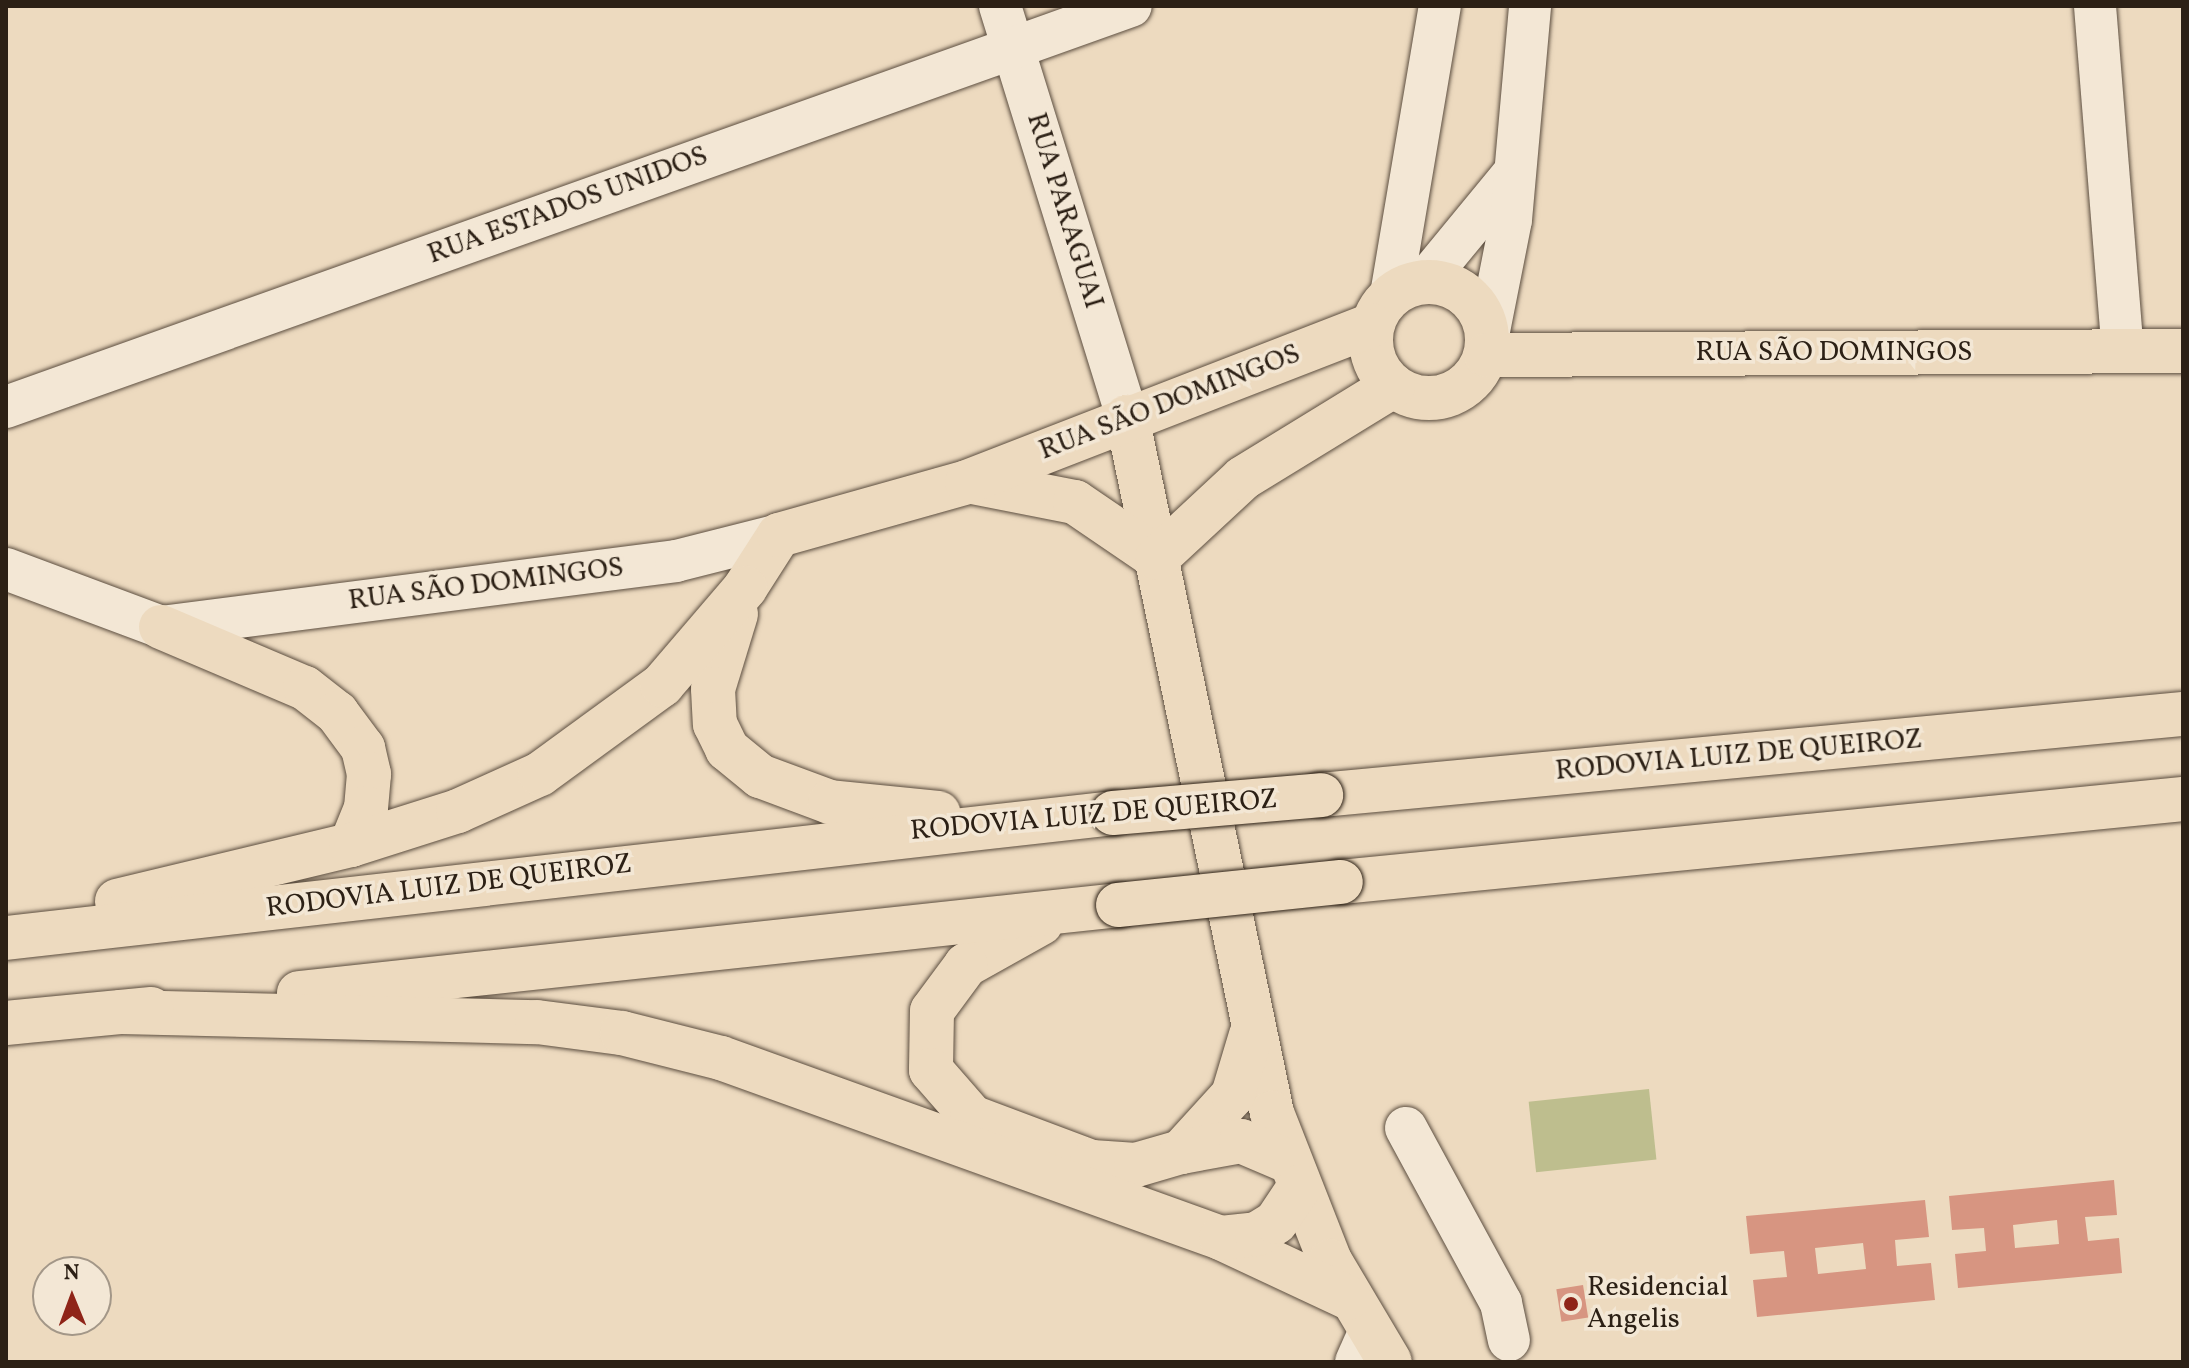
<!DOCTYPE html>
<html>
<head>
<meta charset="utf-8">
<style>
	body { margin:0 }
	#map { position:relative; width:2189px; height:1368px; overflow:hidden; background:#eddabf; font-family:Vollkorn,serif }
	div>[style] { position:absolute }
	[style*='--x'] { left:calc(var(--x)*1px); top:calc(var(--y)*1px); width:calc(var(--w)*1px); rotate:calc(var(--a)*1deg) }
	.green>* { inset:0; background:#bebe8e; transform-origin:0 0 }
	.building>* { inset:0; background:#d79581; transform-origin:0 0 }
	.roads { filter:drop-shadow(0 0 2px #5c4e40) drop-shadow(0 0 2px #5c4e40) }
	.minor>* { height:42px; margin:-21px; padding:0 21px; transform-origin:21px; border-radius:21px; background:#f3e7d5 }
	.major>* { height:44px; margin:-22px; padding:0 22px; transform-origin:22px; border-radius:22px; background:#eddabf }
	.major>.ring { margin:-22px; padding:0; box-sizing:content-box; background:none; border:44px solid #eddabf; border-radius:50% }
	.highway>* { height:44px; margin:-22px; padding:0 22px; transform-origin:22px; border-radius:22px; background:#eddabf }
	.bridges { filter:drop-shadow(0 0 2px #2c2015) drop-shadow(0 0 2px #2c2015) }
	.highway-bridge>* { height:44px; margin:-22px; padding:0 22px; transform-origin:22px; border-radius:22px; background:#eddabf }
	.dots>* { width:22px; height:22px; translate:-50% -50%; box-sizing:border-box; border:4px solid #f3e7d5; border-radius:50% }
	span { translate:-50% -50%; white-space:nowrap; text-align:center; line-height:1.15; -webkit-text-stroke:7px #f3e7d5; paint-order:stroke }
	.street-label { font-size:28px; color:#2c2015 }
	.poi-label { font-size:28px; color:#2c2015 }
	.left { translate:0 -50%; text-align:left }
	.frame { position:absolute; inset:0; border:8px solid #2c2015; pointer-events:none }
	.north { position:absolute; left:32px; top:1256px; width:80px; height:80px; box-sizing:border-box; background:#f3e7d5; border:2px solid #a39788; border-radius:50%; rotate:359deg; font-size:22px; font-weight:700; line-height:32px; text-align:center; color:#2c2015 }
	.north::after { content:''; display:block; margin:auto; width:28px; height:36px; background:#8f2418; clip-path:polygon(50% 0,100% 100%,50% 72%,0 100%) }
</style>
</head>
<body>
<div id="map">
	<div class="green">
		<div style="left:1649px;top:1089px;width:71px;height:121px;rotate:84deg"></div>
	</div>
	<div class="building">
		<div style="clip-path:polygon(evenodd,2114px 1180px,2117px 1215px,2085px 1217px,2088px 1241px,2119px 1238px,2122px 1273px,1958px 1288px,1955px 1254px,1986px 1251px,1984px 1228px,1952px 1230px,1949px 1196px,2114px 1180px,2057px 1220px,2059px 1244px,2015px 1248px,2013px 1225px,2057px 1220px)"></div>
		<div style="clip-path:polygon(evenodd,1925px 1200px,1929px 1237px,1895px 1240px,1897px 1266px,1931px 1263px,1935px 1300px,1757px 1317px,1753px 1280px,1787px 1277px,1784px 1251px,1750px 1254px,1746px 1216px,1925px 1200px,1863px 1243px,1866px 1269px,1818px 1274px,1815px 1248px,1863px 1243px)"></div>
		<div style="left:1583px;top:1285px;width:33px;height:27px;rotate:81deg"></div>
	</div>
	<div class="roads">
		<div class="minor">
			<div style="--x:1000;--y:6;--w:430;--a:72.8"></div>
			<div style="--x:2095;--y:6;--w:346;--a:85.4"></div>
			<div style="--x:1425;--y:281;--w:141;--a:-50.5"></div>
			<div style="--x:1391;--y:295;--w:293;--a:-80.4"></div>
			<div style="--x:1488;--y:336;--w:118;--a:-78.8"></div>
			<div style="--x:1511;--y:220;--w:215;--a:-84.9"></div>
			<div style="--x:6;--y:407;--w:1194;--a:-19.62"></div>
			<div style="--x:6;--y:569;--w:165;--a:20.5"></div>
			<div style="--x:161;--y:627;--w:519;--a:-7.3"></div>
			<div style="--x:676;--y:561;--w:106;--a:-14.2"></div>
			<div style="--x:1406;--y:1128;--w:199;--a:61.5"></div>
			<div style="--x:1501;--y:1303;--w:38;--a:78"></div>
			<div style="--x:1356;--y:1362;--w:35;--a:-66"></div>
		</div>
		<div class="major">
			<div class="ring" style="left:1371px;top:282px;width:72px;height:72px"></div>
			<div style="--x:1486;--y:355;--w:697;--a:-0.33"></div>
			<div style="--x:1127;--y:417;--w:711;--a:78.23"></div>
			<div style="--x:1272;--y:1113;--w:159;--a:68.6"></div>
			<div style="--x:1330;--y:1261;--w:117;--a:59.3"></div>
			<div style="--x:972;--y:482;--w:105;--a:11"></div>
			<div style="--x:1075;--y:502;--w:99;--a:34.3"></div>
			<div style="--x:1157;--y:558;--w:117;--a:-42.9"></div>
			<div style="--x:1243;--y:478;--w:176;--a:-31.5"></div>
			<div style="--x:745;--y:588;--w:63;--a:-57.3"></div>
			<div style="--x:779;--y:535;--w:195;--a:-15.7"></div>
			<div style="--x:967;--y:482;--w:434;--a:-21.2"></div>
		</div>
		<div class="highway">
			<div style="--x:736;--y:614;--w:78;--a:107"></div>
			<div style="--x:713;--y:689;--w:35;--a:87"></div>
			<div style="--x:715;--y:724;--w:28;--a:64"></div>
			<div style="--x:727;--y:749;--w:43;--a:39.3"></div>
			<div style="--x:760;--y:776;--w:75;--a:20.4"></div>
			<div style="--x:830;--y:802;--w:109;--a:5.8"></div>
			<div style="--x:161;--y:627;--w:156;--a:23"></div>
			<div style="--x:305;--y:688;--w:41;--a:38"></div>
			<div style="--x:337;--y:713;--w:44;--a:53.4"></div>
			<div style="--x:363;--y:748;--w:27;--a:77"></div>
			<div style="--x:369;--y:774;--w:34;--a:95"></div>
			<div style="--x:366;--y:808;--w:40;--a:112"></div>
			<div style="--x:1321;--y:795;--w:866;--a:-5.37"></div>
			<div style="--x:1341;--y:882;--w:846;--a:-5.63"></div>
			<div style="--x:117;--y:901;--w:241;--a:-13.5"></div>
			<div style="--x:351;--y:845;--w:112;--a:-17.6"></div>
			<div style="--x:458;--y:811;--w:90;--a:-24.3"></div>
			<div style="--x:540;--y:774;--w:151;--a:-36.1"></div>
			<div style="--x:662;--y:685;--w:128;--a:-49.4"></div>
			<div style="--x:1041;--y:923;--w:86;--a:150.8"></div>
			<div style="--x:966;--y:965;--w:57;--a:126.5"></div>
			<div style="--x:932;--y:1011;--w:59;--a:91"></div>
			<div style="--x:931;--y:1070;--w:62;--a:48.9"></div>
			<div style="--x:972;--y:1117;--w:128;--a:20.6"></div>
			<div style="--x:1092;--y:1162;--w:44;--a:3.9"></div>
			<div style="--x:1136;--y:1165;--w:47;--a:-16.1"></div>
			<div style="--x:1181;--y:1152;--w:77;--a:-47.6"></div>
			<div style="--x:1233;--y:1095;--w:63;--a:-73.3"></div>
			<div style="--x:6;--y:938;--w:1114;--a:-6.44"></div>
			<div style="--x:299;--y:993;--w:824;--a:-6.13"></div>
			<div style="--x:121;--y:1012;--w:416;--a:1.4"></div>
			<div style="--x:537;--y:1022;--w:86;--a:7.4"></div>
			<div style="--x:622;--y:1033;--w:102;--a:14.2"></div>
			<div style="--x:721;--y:1058;--w:531;--a:19.8"></div>
			<div style="--x:1221;--y:1238;--w:141;--a:25.1"></div>
			<div style="--x:6;--y:1023;--w:146;--a:-5.5"></div>
			<div style="--x:1181;--y:1152;--w:61;--a:-10.4"></div>
			<div style="--x:1241;--y:1141;--w:53;--a:23.2"></div>
			<div style="--x:1221;--y:1238;--w:36;--a:-6"></div>
			<div style="--x:1257;--y:1234;--w:22;--a:-32"></div>
			<div style="--x:1276;--y:1222;--w:43;--a:-56.3"></div>
		</div>
	</div>
	<div class="bridges">
		<div class="highway-bridge">
			<div style="--x:1113;--y:813;--w:209;--a:-4.9"></div>
			<div style="--x:1118;--y:905;--w:224;--a:-5.9"></div>
		</div>
	</div>
	<div class="dots">
		<div style="left:1571px;top:1304px;background:#8f2418"></div>
	</div>
	<div class="street-label">
		<span style="left:568px;top:206px;rotate:-20deg">RUA ESTADOS UNIDOS</span>
		<span style="left:1064px;top:211px;rotate:73deg">RUA PARAGUAI</span>
		<span style="left:1834px;top:353px">RUA SÃO DOMINGOS</span>
		<span style="left:1170px;top:403px;rotate:-21deg">RUA SÃO DOMINGOS</span>
		<span style="left:486px;top:585px;rotate:-7deg">RUA SÃO DOMINGOS</span>
		<span style="left:1739px;top:756px;rotate:-5deg">RODOVIA LUIZ DE QUEIROZ</span>
		<span style="left:1094px;top:816px;rotate:-5deg">RODOVIA LUIZ DE QUEIROZ</span>
		<span style="left:449px;top:887px;rotate:-7deg">RODOVIA LUIZ DE QUEIROZ</span>
	</div>
	<div class="poi-label">
		<span class="left" style="left:1587px;top:1304px">Residencial<br>Angelis</span>
	</div>
	<div class="frame"></div>
	<div class="north">N</div>
</div>
</body>
</html>
